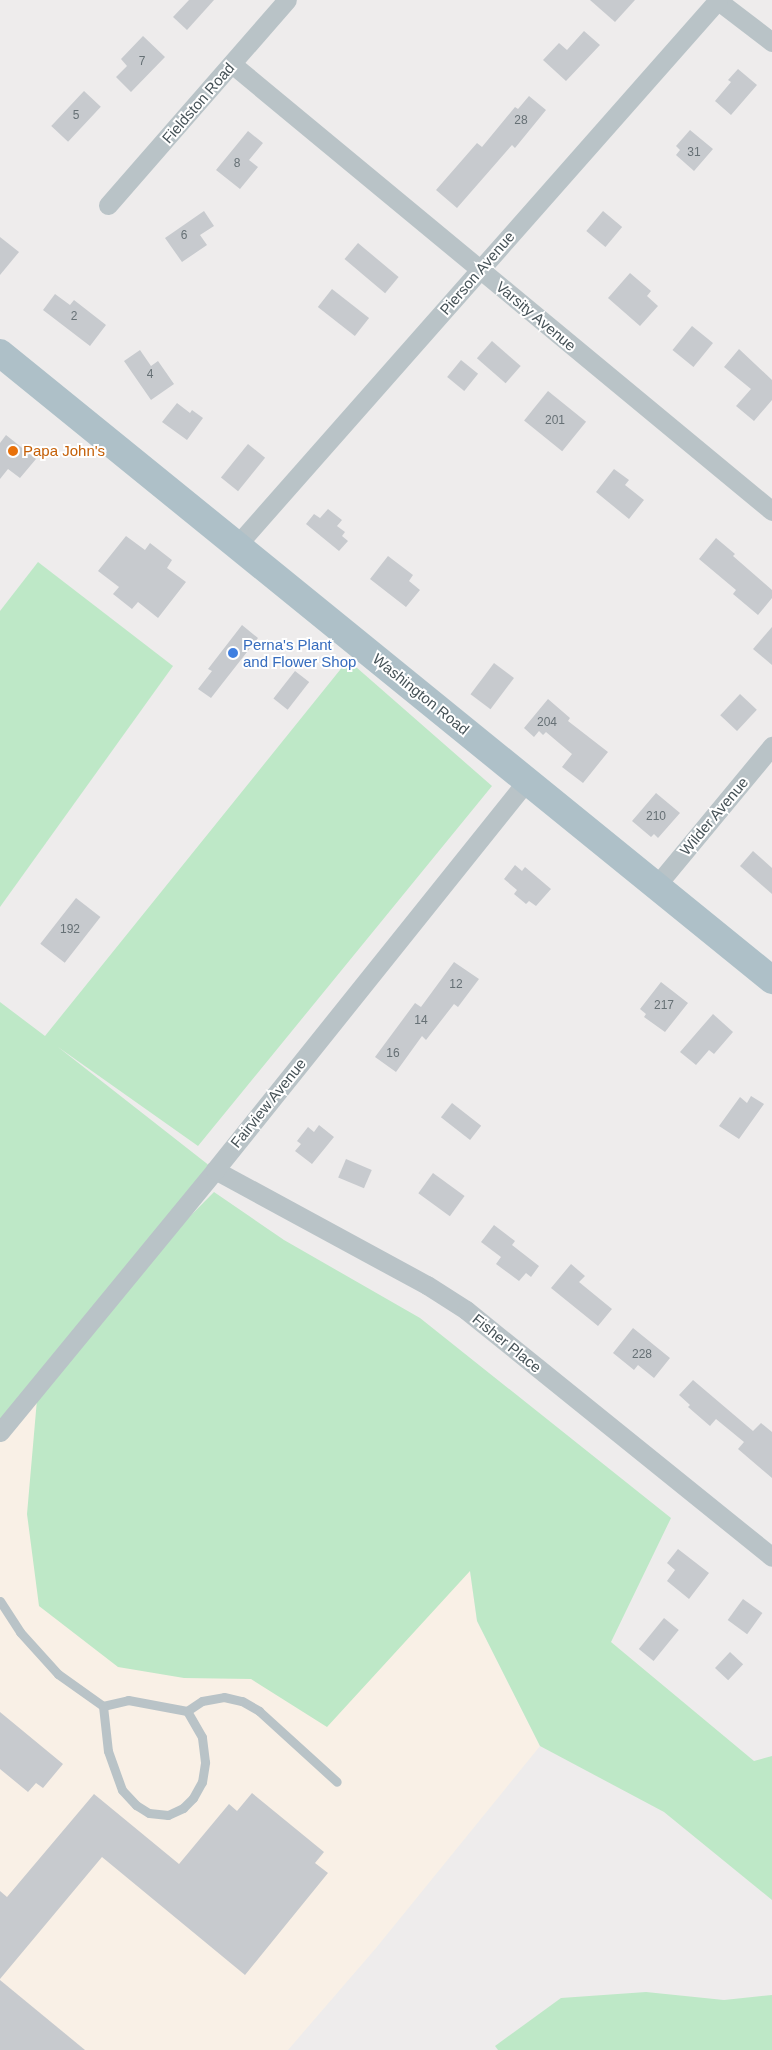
<!DOCTYPE html>
<html>
<head>
<meta charset="utf-8">
<style>
	body { margin:0 }
	#map { position:relative; width:772px; height:2050px; overflow:hidden; background:#eeecec; font-family:Arial,sans-serif }
	div>[style] { position:absolute }
	[style*='--x'] { left:calc(var(--x)*1px); top:calc(var(--y)*1px); width:calc(var(--w)*1px); rotate:calc(var(--a)*1deg) }
	.commercial>* { inset:0; background:#f9f0e6 }
	.green>* { inset:0; background:#bee8c7 }
	.building>* { inset:0; background:#c7cace; transform-origin:0 0 }
	.lane>* { height:9px; margin:-4.5px; padding:0 4.5px; transform-origin:4.5px; border-radius:4.5px; background:#b9c3c7 }
	.street>* { height:19px; margin:-9.5px; padding:0 9.5px; transform-origin:9.5px; border-radius:9.5px; background:#b9c3c7 }
	.primary>* { height:28px; margin:-14px; padding:0 14px; transform-origin:14px; border-radius:14px; background:#aec0c8 }
	.dots>* { width:14px; height:14px; translate:-50% -50%; box-sizing:border-box; border:2px solid #fff; border-radius:50% }
	span { translate:-50% -50%; white-space:nowrap; text-align:center; line-height:1.15; -webkit-text-stroke:4px #fff; paint-order:stroke }
	.number-label { font-size:12px; color:#667075 }
	.number-label span { -webkit-text-stroke-width:0 }
	.street-label { font-size:15px; color:#465257 }
	.food-label { font-size:15px; color:#c56008 }
	.left { translate:0 -50%; text-align:left }
	.shop-label { font-size:15px; color:#366cbe }
</style>
</head>
<body>
<div id="map">
	<div class="commercial">
		<div style="clip-path:polygon(39px 1388px,466px 1543px,477px 1621px,540px 1746px,376px 1948px,288px 2050px,0 2050px,0 1432px)"></div>
	</div>
	<div class="green">
		<div style="clip-path:polygon(38px 562px,173px 666px,0 907px,0 611px)"></div>
		<div style="clip-path:polygon(348px 660px,492px 786px,198px 1146px,58px 1047px,215px 1170px,123px 1284px,214px 1192px,284px 1240px,420px 1318px,671px 1518px,611px 1642px,754px 1761px,772px 1756px,772px 1900px,664px 1812px,540px 1746px,477px 1621px,470px 1571px,327px 1727px,251px 1679px,184px 1678px,118px 1667px,39px 1606px,27px 1514px,38px 1388px,0 1432px,0 1002px,45px 1036px)"></div>
		<div style="clip-path:polygon(646px 1992px,724px 2000px,772px 1995px,772px 2050px,498px 2050px,495px 2046px,561px 1998px)"></div>
	</div>
	<div class="building">
		<div style="clip-path:polygon(189px 0,214px 0,187px 30px,173px 17px)"></div>
		<div style="clip-path:polygon(590px 0,635px 0,615px 22px)"></div>
		<div style="clip-path:polygon(584px 31px,600px 45px,566px 81px,543px 60px,559px 43px,567px 50px)"></div>
		<div style="clip-path:polygon(143px 36px,165px 57px,131px 92px,116px 77px,127px 66px,121px 59px)"></div>
		<div style="clip-path:polygon(738px 69px,757px 85px,731px 115px,715px 101px,731px 82px,728px 80px)"></div>
		<div style="left:84px;top:91px;width:23px;height:48px;rotate:43deg"></div>
		<div style="clip-path:polygon(529px 96px,546px 110px,515px 148px,512px 145px,457px 208px,436px 190px,477px 143px,482px 147px,515px 107px,518px 109px)"></div>
		<div style="clip-path:polygon(690px 130px,713px 149px,694px 171px,676px 155px,680px 150px,676px 146px)"></div>
		<div style="clip-path:polygon(248px 131px,263px 143px,249px 160px,258px 167px,240px 189px,216px 170px)"></div>
		<div style="clip-path:polygon(204px 211px,214px 226px,200px 235px,207px 245px,182px 262px,165px 238px)"></div>
		<div style="left:603px;top:211px;width:25px;height:26px;rotate:40deg"></div>
		<div style="clip-path:polygon(0 237px,19px 252px,0 275px)"></div>
		<div style="left:358px;top:243px;width:53px;height:21px;rotate:40deg"></div>
		<div style="clip-path:polygon(630px 273px,651px 291px,647px 296px,658px 306px,640px 326px,608px 298px)"></div>
		<div style="left:332px;top:289px;width:47px;height:23px;rotate:38deg"></div>
		<div style="clip-path:polygon(55px 294px,70px 305px,74px 300px,106px 325px,90px 346px,43px 310px)"></div>
		<div style="left:692px;top:326px;width:27px;height:31px;rotate:39deg"></div>
		<div style="left:492px;top:341px;width:38px;height:23px;rotate:41deg"></div>
		<div style="clip-path:polygon(739px 349px,772px 380px,772px 400px,754px 421px,736px 406px,751px 389px,724px 367px)"></div>
		<div style="clip-path:polygon(140px 350px,151px 366px,158px 361px,174px 384px,151px 400px,124px 361px)"></div>
		<div style="left:461px;top:360px;width:22px;height:22px;rotate:39deg"></div>
		<div style="left:548px;top:391px;width:49px;height:38px;rotate:39deg"></div>
		<div style="clip-path:polygon(177px 403px,190px 413px,192px 410px,203px 418px,187px 440px,162px 422px)"></div>
		<div style="clip-path:polygon(6px 435px,36px 459px,20px 478px,8px 469px,0 479px,0 443px)"></div>
		<div style="left:248px;top:444px;width:22px;height:43px;rotate:39deg"></div>
		<div style="clip-path:polygon(614px 469px,629px 480px,625px 485px,644px 500px,629px 519px,596px 492px)"></div>
		<div style="clip-path:polygon(328px 509px,342px 520px,337px 526px,345px 532px,342px 536px,348px 541px,339px 551px,306px 524px,314px 514px,320px 518px)"></div>
		<div style="clip-path:polygon(126px 536px,145px 550px,150px 543px,172px 560px,167px 568px,186px 582px,158px 618px,138px 602px,132px 609px,113px 594px,119px 587px,98px 571px)"></div>
		<div style="clip-path:polygon(716px 538px,735px 554px,733px 556px,772px 590px,772px 598px,758px 615px,733px 594px,736px 590px,699px 559px)"></div>
		<div style="clip-path:polygon(388px 556px,413px 575px,409px 581px,420px 590px,406px 607px,370px 579px)"></div>
		<div style="clip-path:polygon(242px 625px,258px 638px,211px 698px,198px 689px,212px 671px,208px 669px)"></div>
		<div style="clip-path:polygon(772px 627px,772px 665px,753px 649px)"></div>
		<div style="left:494px;top:663px;width:25px;height:39px;rotate:37deg"></div>
		<div style="left:295px;top:671px;width:18px;height:35px;rotate:38deg"></div>
		<div style="left:740px;top:694px;width:23px;height:29px;rotate:43deg"></div>
		<div style="clip-path:polygon(548px 699px,570px 718px,568px 721px,608px 752px,583px 783px,562px 767px,572px 754px,546px 732px,543px 735px,539px 731px,534px 737px,524px 728px)"></div>
		<div style="clip-path:polygon(656px 793px,680px 813px,658px 838px,654px 834px,651px 837px,632px 821px)"></div>
		<div style="clip-path:polygon(753px 851px,772px 868px,772px 894px,740px 866px)"></div>
		<div style="clip-path:polygon(515px 865px,522px 871px,525px 867px,551px 889px,536px 906px,529px 901px,526px 904px,514px 894px,517px 890px,504px 879px)"></div>
		<div style="left:76px;top:898px;width:31px;height:58px;rotate:38deg"></div>
		<div style="clip-path:polygon(454px 962px,479px 979px,458px 1007px,454px 1004px,426px 1040px,422px 1036px,396px 1072px,375px 1057px,415px 1003px,421px 1007px)"></div>
		<div style="clip-path:polygon(661px 982px,688px 1003px,665px 1032px,644px 1017px,646px 1014px,640px 1009px)"></div>
		<div style="clip-path:polygon(713px 1014px,733px 1032px,714px 1054px,709px 1050px,696px 1065px,680px 1052px)"></div>
		<div style="clip-path:polygon(751px 1096px,764px 1104px,739px 1139px,719px 1126px,740px 1097px,747px 1103px)"></div>
		<div style="left:452px;top:1103px;width:37px;height:18px;rotate:38deg"></div>
		<div style="clip-path:polygon(319px 1125px,334px 1137px,312px 1164px,295px 1151px,301px 1144px,297px 1141px,308px 1127px,314px 1132px)"></div>
		<div style="left:346px;top:1159px;width:28px;height:20px;rotate:23deg"></div>
		<div style="left:433px;top:1173px;width:39px;height:25px;rotate:36deg"></div>
		<div style="clip-path:polygon(494px 1225px,515px 1241px,512px 1245px,539px 1266px,531px 1277px,526px 1273px,519px 1281px,496px 1264px,501px 1257px,481px 1242px)"></div>
		<div style="clip-path:polygon(571px 1264px,585px 1276px,579px 1282px,612px 1309px,598px 1326px,551px 1288px)"></div>
		<div style="clip-path:polygon(633px 1328px,670px 1358px,654px 1378px,638px 1365px,634px 1370px,613px 1353px)"></div>
		<div style="clip-path:polygon(693px 1380px,753px 1431px,761px 1423px,772px 1432px,772px 1478px,738px 1449px,744px 1442px,716px 1419px,710px 1426px,688px 1407px,690px 1405px,679px 1395px)"></div>
		<div style="clip-path:polygon(678px 1549px,709px 1573px,689px 1599px,667px 1581px,675px 1570px,667px 1563px)"></div>
		<div style="left:743px;top:1599px;width:24px;height:26px;rotate:36deg"></div>
		<div style="left:664px;top:1618px;width:19px;height:40px;rotate:39deg"></div>
		<div style="left:730px;top:1652px;width:18px;height:22px;rotate:43deg"></div>
		<div style="clip-path:polygon(0 1712px,63px 1764px,43px 1788px,36px 1783px,28px 1792px,0 1769px)"></div>
		<div style="clip-path:polygon(252px 1793px,324px 1852px,315px 1863px,328px 1873px,245px 1975px,102px 1857px,0 1979px,0 1891px,7px 1897px,94px 1794px,179px 1864px,229px 1804px,237px 1811px)"></div>
		<div style="clip-path:polygon(0 1980px,85px 2050px,0 2050px)"></div>
	</div>
	<div class="lane">
		<div style="--x:0;--y:1601;--w:37;--a:57"></div>
		<div style="--x:20;--y:1632;--w:57;--a:47.9"></div>
		<div style="--x:58;--y:1674;--w:55;--a:35.4"></div>
		<div style="--x:103;--y:1706;--w:26;--a:-13"></div>
		<div style="--x:128;--y:1700;--w:60;--a:10.6"></div>
		<div style="--x:187;--y:1711;--w:18;--a:-34"></div>
		<div style="--x:202;--y:1701;--w:22;--a:-10"></div>
		<div style="--x:224;--y:1697;--w:18;--a:13"></div>
		<div style="--x:242;--y:1701;--w:20;--a:30"></div>
		<div style="--x:259;--y:1711;--w:105;--a:42.3"></div>
		<div style="--x:103;--y:1706;--w:45;--a:83.7"></div>
		<div style="--x:108;--y:1751;--w:41;--a:70.3"></div>
		<div style="--x:122;--y:1790;--w:21;--a:47"></div>
		<div style="--x:136;--y:1805;--w:15;--a:32"></div>
		<div style="--x:149;--y:1813;--w:19;--a:6"></div>
		<div style="--x:168;--y:1815;--w:17;--a:-25"></div>
		<div style="--x:183;--y:1808;--w:14;--a:-45"></div>
		<div style="--x:193;--y:1798;--w:18;--a:-61"></div>
		<div style="--x:202;--y:1782;--w:20;--a:-81"></div>
		<div style="--x:205;--y:1762;--w:25;--a:-97"></div>
		<div style="--x:202;--y:1737;--w:30;--a:-120"></div>
	</div>
	<div class="street">
		<div style="--x:717;--y:0;--w:69;--a:37.4"></div>
		<div style="--x:232;--y:64;--w:701;--a:39.62"></div>
		<div style="--x:108;--y:205;--w:272;--a:-48.9"></div>
		<div style="--x:237;--y:545;--w:727;--a:-48.57"></div>
		<div style="--x:656;--y:886;--w:182;--a:-50.4"></div>
		<div style="--x:215;--y:1170;--w:241;--a:28.5"></div>
		<div style="--x:427;--y:1285;--w:46;--a:32.7"></div>
		<div style="--x:466;--y:1310;--w:393;--a:38.9"></div>
		<div style="--x:0;--y:1432;--w:339;--a:-50.6"></div>
		<div style="--x:215;--y:1170;--w:499;--a:-51.3"></div>
	</div>
	<div class="primary">
		<div style="--x:0;--y:353;--w:995;--a:39.08"></div>
	</div>
	<div class="dots">
		<div style="left:13px;top:451px;background:#e8710a"></div>
		<div style="left:233px;top:653px;background:#3f7fe0"></div>
	</div>
	<div class="number-label">
		<span style="left:142px;top:62px">7</span>
		<span style="left:76px;top:116px">5</span>
		<span style="left:521px;top:121px">28</span>
		<span style="left:694px;top:153px">31</span>
		<span style="left:237px;top:164px">8</span>
		<span style="left:184px;top:236px">6</span>
		<span style="left:74px;top:317px">2</span>
		<span style="left:150px;top:375px">4</span>
		<span style="left:555px;top:421px">201</span>
		<span style="left:547px;top:723px">204</span>
		<span style="left:656px;top:817px">210</span>
		<span style="left:70px;top:930px">192</span>
		<span style="left:456px;top:985px">12</span>
		<span style="left:664px;top:1006px">217</span>
		<span style="left:421px;top:1021px">14</span>
		<span style="left:393px;top:1054px">16</span>
		<span style="left:642px;top:1355px">228</span>
	</div>
	<div class="street-label">
		<span style="left:198px;top:103px;rotate:-49deg">Fieldston Road</span>
		<span style="left:477px;top:273px;rotate:-49deg">Pierson Avenue</span>
		<span style="left:536px;top:316px;rotate:40deg">Varsity Avenue</span>
		<span style="left:421px;top:694px;rotate:39deg">Washington Road</span>
		<span style="left:714px;top:816px;rotate:-50deg">Wilder Avenue</span>
		<span style="left:268px;top:1103px;rotate:-51deg">Fairview Avenue</span>
		<span style="left:507px;top:1343px;rotate:39deg">Fisher Place</span>
	</div>
	<div class="food-label">
		<span class="left" style="left:23px;top:451px">Papa John's</span>
	</div>
	<div class="shop-label">
		<span class="left" style="left:243px;top:653px">Perna's Plant<br>and Flower Shop</span>
	</div>
</div>
</body>
</html>
